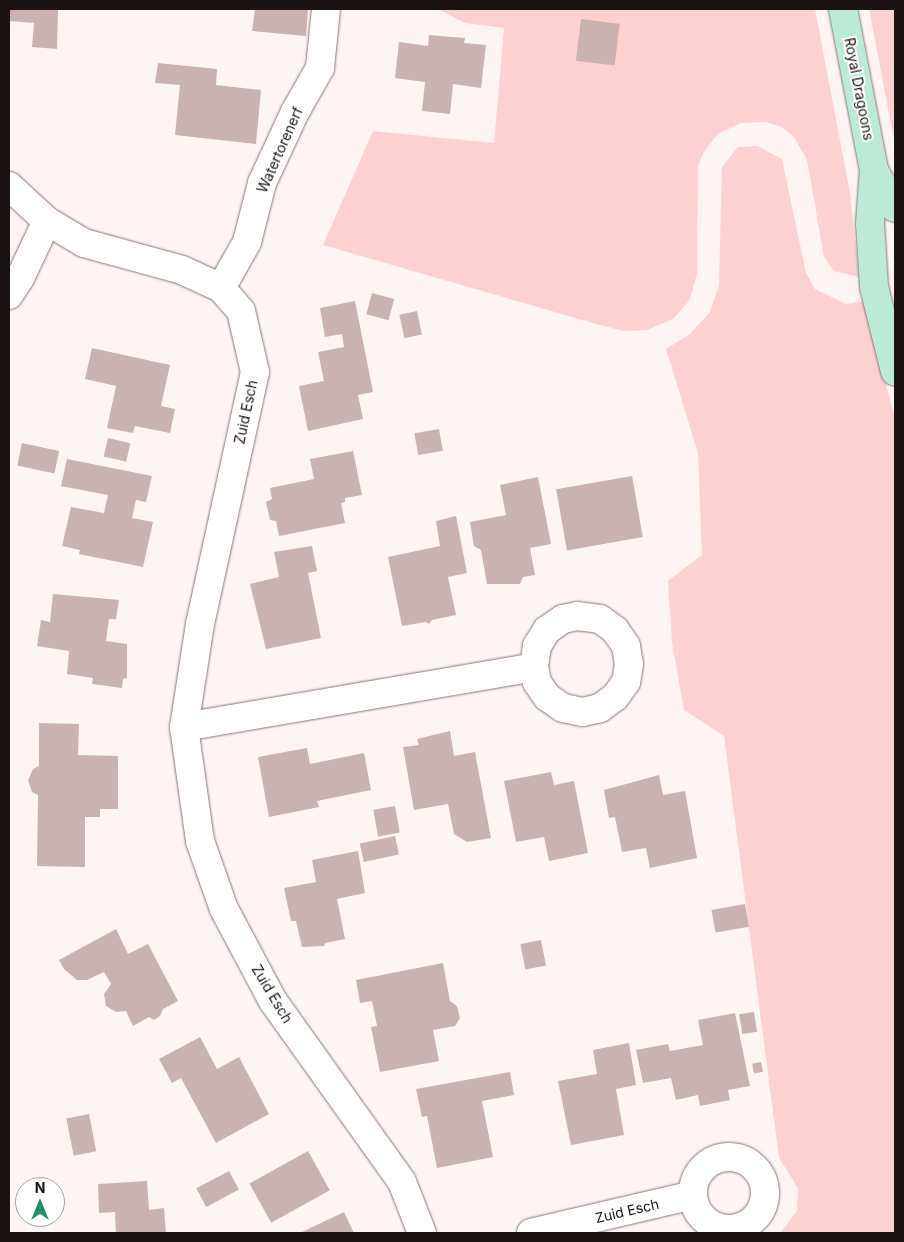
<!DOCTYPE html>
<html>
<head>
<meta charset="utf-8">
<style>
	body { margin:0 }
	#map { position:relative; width:904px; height:1242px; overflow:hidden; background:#fef4f4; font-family:Inter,sans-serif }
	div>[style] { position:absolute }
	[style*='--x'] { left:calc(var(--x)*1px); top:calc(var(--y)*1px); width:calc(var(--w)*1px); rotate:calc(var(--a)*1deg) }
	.green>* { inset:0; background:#fdd1d2 }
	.building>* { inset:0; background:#cab2b2; transform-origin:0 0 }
	.roads { filter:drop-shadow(0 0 1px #8a7474) drop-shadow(0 0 1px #8a7474) }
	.street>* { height:28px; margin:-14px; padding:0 14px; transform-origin:14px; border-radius:14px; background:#fff }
	.street>.ring { margin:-14px; padding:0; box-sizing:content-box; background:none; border:28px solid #fff; border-radius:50% }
	.primary>* { height:28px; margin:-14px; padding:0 14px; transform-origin:14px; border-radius:14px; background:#bbebd7 }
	span { translate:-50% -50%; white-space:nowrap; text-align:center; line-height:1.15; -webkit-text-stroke:4px #fff; paint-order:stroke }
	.street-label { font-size:14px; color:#1b1313 }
	.frame { position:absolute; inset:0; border:10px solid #1b1313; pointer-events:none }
	.north { position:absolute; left:15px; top:1177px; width:50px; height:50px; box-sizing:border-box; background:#fff; border:1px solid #a4a1a1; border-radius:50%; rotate:0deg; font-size:14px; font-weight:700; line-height:20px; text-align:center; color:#1b1313 }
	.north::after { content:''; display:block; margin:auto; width:18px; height:22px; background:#258f6c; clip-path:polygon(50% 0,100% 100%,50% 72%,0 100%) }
</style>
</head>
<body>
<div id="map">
	<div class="green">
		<div style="clip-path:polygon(438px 9px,815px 9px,850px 193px,859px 277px,834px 271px,824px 257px,807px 160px,794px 137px,782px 127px,765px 122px,741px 123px,718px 134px,704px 152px,698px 165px,697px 274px,689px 301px,673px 319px,647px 330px,624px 331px,600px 325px,323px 245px,373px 131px,494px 143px,504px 28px,465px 23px)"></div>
		<div style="clip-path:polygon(869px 9px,895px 9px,895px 145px)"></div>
		<div style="clip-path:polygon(757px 146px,782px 159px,806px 273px,815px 289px,846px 304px,864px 301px,895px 418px,895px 1233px,781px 1232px,797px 1211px,798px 1188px,779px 1158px,724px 736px,684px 710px,672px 643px,668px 581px,702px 555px,698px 453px,666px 349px,690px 334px,710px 312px,719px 285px,722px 167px,738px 147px)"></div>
	</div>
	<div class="building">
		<div style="clip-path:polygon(9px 9px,58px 9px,57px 49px,32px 47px,34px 23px,9px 21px)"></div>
		<div style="clip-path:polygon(255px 9px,308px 9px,306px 36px,252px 31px)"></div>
		<div style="left:581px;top:19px;width:39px;height:42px;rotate:7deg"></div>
		<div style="clip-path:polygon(429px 35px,465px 38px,464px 43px,486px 45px,481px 88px,453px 84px,450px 114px,422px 111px,425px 82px,395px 78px,399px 42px,428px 46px)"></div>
		<div style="clip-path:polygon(158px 63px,217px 69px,216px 85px,261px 90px,256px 144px,175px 135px,180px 85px,155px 83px)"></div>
		<div style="left:372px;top:293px;width:23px;height:22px;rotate:15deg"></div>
		<div style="clip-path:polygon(355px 301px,373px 392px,358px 395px,363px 419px,308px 431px,299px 386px,324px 381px,318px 352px,344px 347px,342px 334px,325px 337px,320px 308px)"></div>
		<div style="left:417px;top:311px;width:24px;height:18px;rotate:78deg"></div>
		<div style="clip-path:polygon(92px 348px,170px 365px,161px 406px,175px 409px,170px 433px,135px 426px,133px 433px,107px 428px,116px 386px,85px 379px)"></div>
		<div style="left:439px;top:429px;width:22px;height:25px;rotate:80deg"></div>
		<div style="left:108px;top:438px;width:23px;height:19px;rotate:13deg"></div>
		<div style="left:22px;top:443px;width:38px;height:23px;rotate:12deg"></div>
		<div style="clip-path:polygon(353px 451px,362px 495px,345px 498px,345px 502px,341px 503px,345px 523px,279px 536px,276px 521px,270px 520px,266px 502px,272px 499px,270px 488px,314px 479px,310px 459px)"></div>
		<div style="clip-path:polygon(67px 459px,152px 476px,146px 502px,136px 500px,132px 518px,153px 522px,143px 567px,79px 554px,80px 550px,62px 546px,71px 507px,104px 513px,108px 495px,61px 486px)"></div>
		<div style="left:632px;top:476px;width:62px;height:77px;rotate:80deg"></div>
		<div style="clip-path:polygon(538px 477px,551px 544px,530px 548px,535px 575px,523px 577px,520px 584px,487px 584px,481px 550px,474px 546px,470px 522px,506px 515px,500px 485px)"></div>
		<div style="clip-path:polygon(456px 516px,467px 573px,448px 577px,456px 615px,432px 620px,429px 624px,426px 622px,402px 626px,388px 557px,440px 546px,436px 521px)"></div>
		<div style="clip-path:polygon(312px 546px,317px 571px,308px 573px,321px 638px,266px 649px,250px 584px,279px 577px,274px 552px)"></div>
		<div style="clip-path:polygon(53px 594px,119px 600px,116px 619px,109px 619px,106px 641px,127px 644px,127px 678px,123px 679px,122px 688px,92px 684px,93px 678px,67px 674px,69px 651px,37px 646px,41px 620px,50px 622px)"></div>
		<div style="clip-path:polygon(39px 723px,79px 724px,78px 755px,118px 756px,118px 809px,100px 809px,100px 817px,85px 817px,85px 867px,37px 866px,38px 795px,32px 792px,28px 780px,33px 769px,39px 766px)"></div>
		<div style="clip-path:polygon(450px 731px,454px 756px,475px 752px,491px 838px,467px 842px,454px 834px,448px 804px,414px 810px,403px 747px,419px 745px,417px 739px)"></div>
		<div style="clip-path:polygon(307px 748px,310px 764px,364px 753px,371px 790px,317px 801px,319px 807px,269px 817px,258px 757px)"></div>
		<div style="clip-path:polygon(551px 772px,554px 785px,574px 781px,588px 853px,549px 861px,544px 837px,516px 842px,504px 781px)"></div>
		<div style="clip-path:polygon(659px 775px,663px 795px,685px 791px,697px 858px,650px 868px,646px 848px,622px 852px,615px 817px,609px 818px,604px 790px)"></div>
		<div style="left:395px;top:806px;width:27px;height:22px;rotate:80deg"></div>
		<div style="left:395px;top:836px;width:19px;height:36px;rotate:78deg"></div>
		<div style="clip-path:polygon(358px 851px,365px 893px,337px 899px,345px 939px,325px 943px,324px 946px,302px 947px,296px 921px,291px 921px,284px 888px,316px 882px,312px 860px)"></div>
		<div style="left:745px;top:904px;width:23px;height:34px;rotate:80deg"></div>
		<div style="clip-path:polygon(116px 929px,128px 954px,148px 944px,178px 1001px,163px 1009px,160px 1016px,154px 1020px,149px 1017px,133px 1026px,126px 1011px,116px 1012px,106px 1006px,104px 994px,111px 984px,104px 972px,87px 980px,77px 980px,64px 969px,59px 960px)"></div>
		<div style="left:541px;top:940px;width:26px;height:21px;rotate:79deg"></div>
		<div style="clip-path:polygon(443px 963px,450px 1001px,457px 1006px,460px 1018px,455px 1026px,433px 1030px,439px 1061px,380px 1072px,371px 1027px,377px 1026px,372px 1001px,360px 1003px,356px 980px)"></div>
		<div style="left:754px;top:1012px;width:20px;height:15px;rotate:81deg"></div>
		<div style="clip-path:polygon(735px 1013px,750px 1086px,728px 1090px,730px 1100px,700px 1106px,698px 1095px,676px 1100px,671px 1078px,643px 1083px,636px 1050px,668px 1044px,670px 1051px,703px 1045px,698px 1020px)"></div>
		<div style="clip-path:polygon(200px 1037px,217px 1069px,239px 1057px,269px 1114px,216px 1143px,181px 1078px,172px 1083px,159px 1059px)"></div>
		<div style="clip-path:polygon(629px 1043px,636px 1085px,616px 1089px,624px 1135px,571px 1145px,558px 1081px,597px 1074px,593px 1050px)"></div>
		<div style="left:761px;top:1062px;width:10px;height:9px;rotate:79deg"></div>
		<div style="clip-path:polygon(510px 1072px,514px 1095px,482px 1101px,493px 1157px,437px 1168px,427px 1116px,422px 1117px,416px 1089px)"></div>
		<div style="left:89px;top:1114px;width:38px;height:23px;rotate:79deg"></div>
		<div style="left:308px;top:1151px;width:45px;height:67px;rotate:61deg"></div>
		<div style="left:229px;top:1171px;width:21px;height:37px;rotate:62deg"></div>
		<div style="clip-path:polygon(147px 1181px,149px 1210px,164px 1208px,166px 1233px,116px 1233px,115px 1212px,99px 1213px,98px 1184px)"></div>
		<div style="clip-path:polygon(344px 1212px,354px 1233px,300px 1233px)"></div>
	</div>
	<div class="roads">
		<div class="street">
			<div style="--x:9;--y:186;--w:52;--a:42.6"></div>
			<div style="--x:47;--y:221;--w:43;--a:30.7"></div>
			<div style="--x:84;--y:243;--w:102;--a:15.4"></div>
			<div style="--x:182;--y:270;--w:43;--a:24.8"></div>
			<div style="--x:221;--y:288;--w:30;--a:49"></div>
			<div style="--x:241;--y:311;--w:63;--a:77.1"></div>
			<div style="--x:255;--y:372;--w:258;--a:102.3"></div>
			<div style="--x:200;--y:624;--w:104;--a:98.8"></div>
			<div style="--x:184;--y:727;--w:115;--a:82"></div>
			<div style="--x:200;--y:841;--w:72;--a:70.6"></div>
			<div style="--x:224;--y:909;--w:104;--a:62"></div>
			<div style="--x:273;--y:1001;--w:222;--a:54.5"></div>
			<div style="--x:402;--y:1182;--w:55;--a:68.6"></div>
			<div style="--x:221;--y:288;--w:53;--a:-60.5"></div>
			<div style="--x:247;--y:242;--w:61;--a:-75.7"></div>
			<div style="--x:262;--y:183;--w:78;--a:-65.1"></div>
			<div style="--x:295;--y:112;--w:51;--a:-60.4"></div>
			<div style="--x:320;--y:68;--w:59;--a:-84.2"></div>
			<div style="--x:9;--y:295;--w:20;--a:-57"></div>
			<div style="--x:20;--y:278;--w:63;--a:-64.7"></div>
			<div style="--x:184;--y:727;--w:355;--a:-9.7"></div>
			<div style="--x:534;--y:667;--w:21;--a:-82"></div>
			<div style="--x:537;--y:646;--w:19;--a:-58"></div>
			<div style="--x:547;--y:630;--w:19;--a:-35"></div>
			<div style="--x:563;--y:619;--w:14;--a:-12"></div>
			<div style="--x:577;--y:616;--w:23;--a:7"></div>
			<div style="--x:600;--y:619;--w:19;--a:36"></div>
			<div style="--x:615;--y:630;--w:19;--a:55"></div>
			<div style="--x:626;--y:646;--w:18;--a:81"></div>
			<div style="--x:629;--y:664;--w:18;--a:99"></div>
			<div style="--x:626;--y:682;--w:19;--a:126"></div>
			<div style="--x:615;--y:697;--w:19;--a:144"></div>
			<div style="--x:600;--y:708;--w:18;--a:167"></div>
			<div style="--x:582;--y:712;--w:19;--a:-168"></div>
			<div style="--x:563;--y:708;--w:19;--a:-145"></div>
			<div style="--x:547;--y:697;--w:18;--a:-124"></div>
			<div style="--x:537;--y:682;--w:15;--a:-101"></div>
			<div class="ring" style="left:693px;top:1157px;width:44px;height:44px"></div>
			<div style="--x:531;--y:1233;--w:166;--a:-13.2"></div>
		</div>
		<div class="primary">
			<div style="--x:843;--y:9;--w:164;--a:79.1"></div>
			<div style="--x:874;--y:170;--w:53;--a:94.3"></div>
			<div style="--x:870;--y:223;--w:64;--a:86.4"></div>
			<div style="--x:874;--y:287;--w:87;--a:76"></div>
			<div style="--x:874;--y:170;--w:43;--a:61.1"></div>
		</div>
	</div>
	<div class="street-label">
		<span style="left:859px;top:89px;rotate:79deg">Royal Dragoons</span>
		<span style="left:280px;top:150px;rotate:-66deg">Watertorenerf</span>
		<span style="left:246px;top:412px;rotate:-78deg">Zuid Esch</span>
		<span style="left:272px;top:994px;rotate:59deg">Zuid Esch</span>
		<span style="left:627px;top:1211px;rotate:-13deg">Zuid Esch</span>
	</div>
	<div class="frame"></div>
	<div class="north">N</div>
</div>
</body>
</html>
